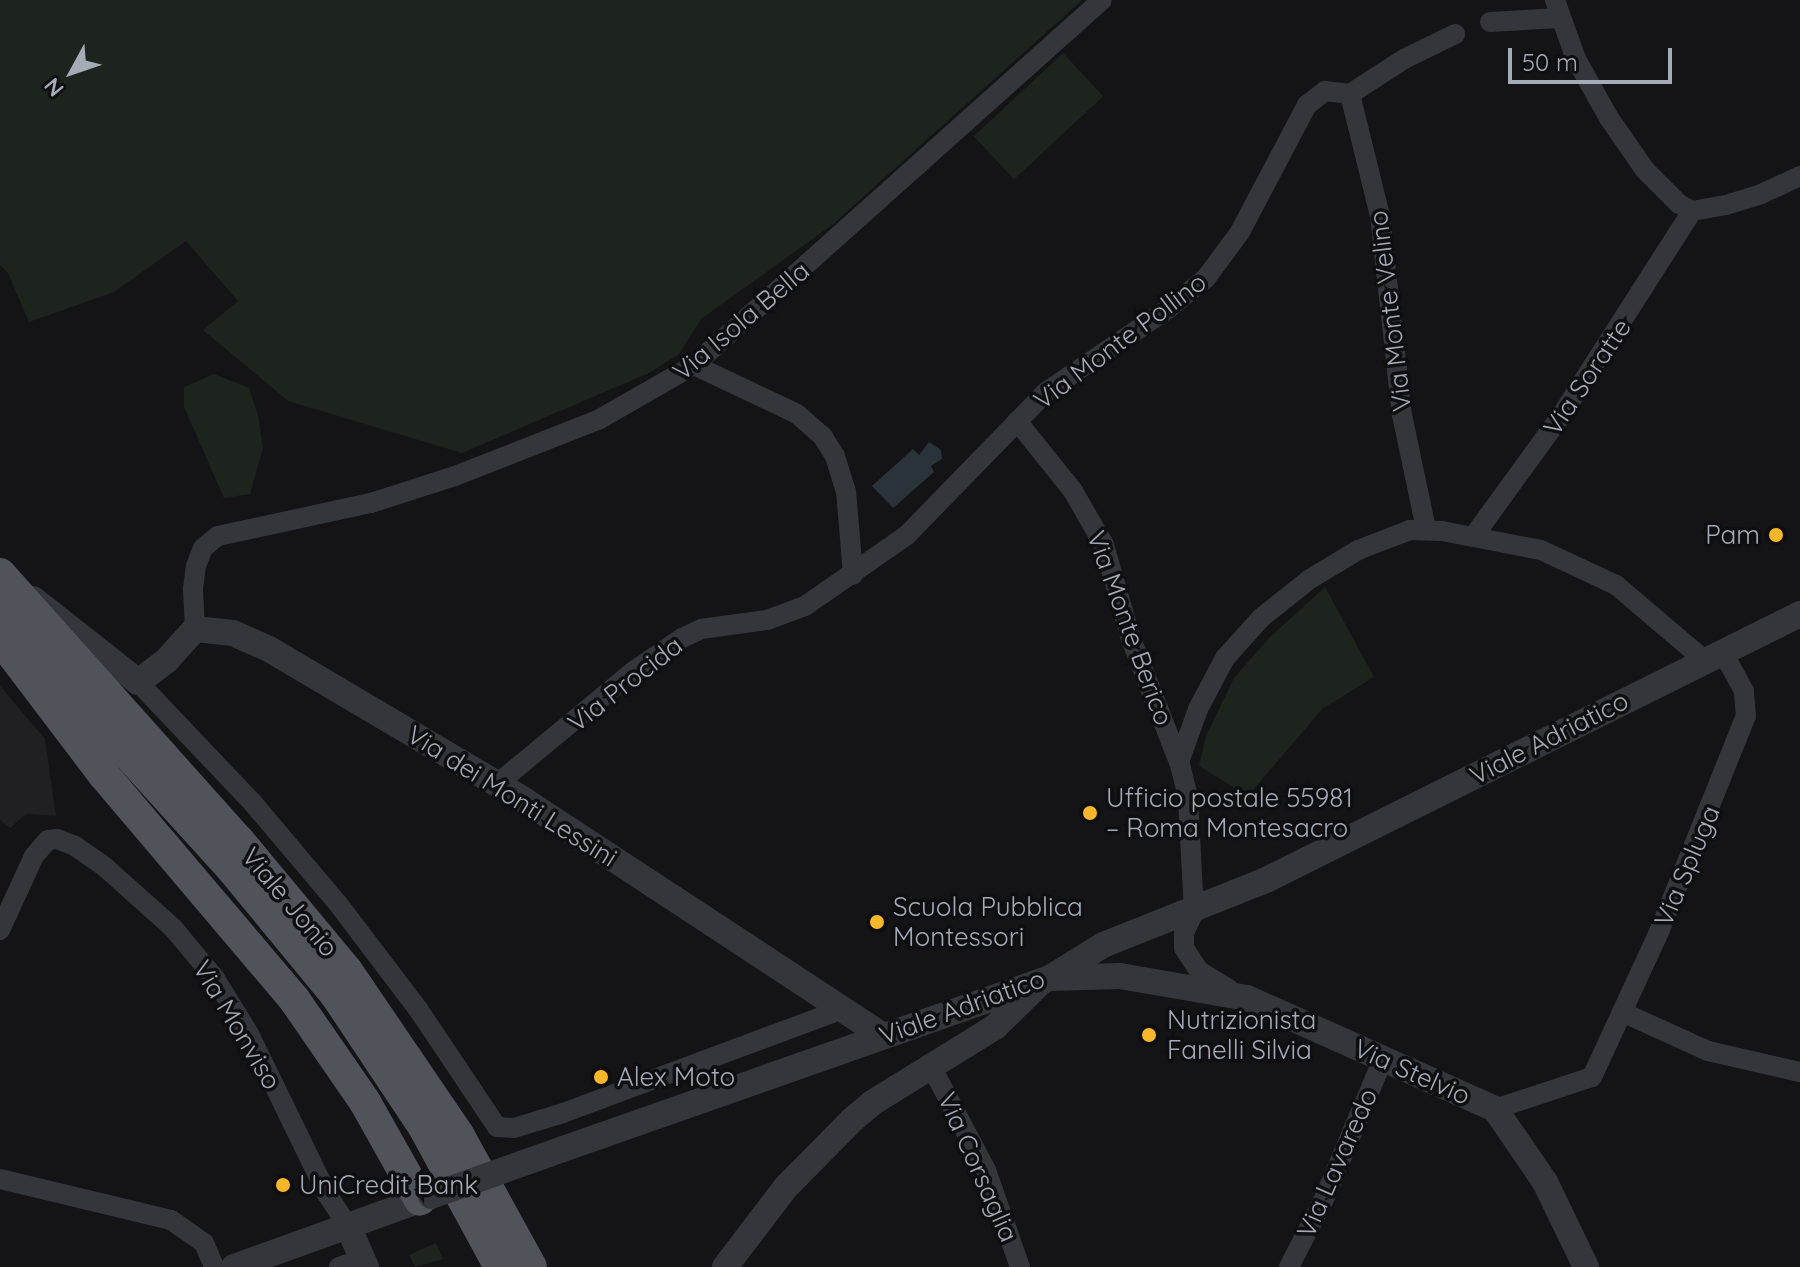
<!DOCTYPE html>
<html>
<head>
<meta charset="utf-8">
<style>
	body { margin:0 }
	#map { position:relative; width:1800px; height:1267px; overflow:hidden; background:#141416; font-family:Quicksand,sans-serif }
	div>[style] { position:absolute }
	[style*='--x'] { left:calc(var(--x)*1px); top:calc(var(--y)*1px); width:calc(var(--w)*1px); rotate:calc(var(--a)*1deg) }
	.built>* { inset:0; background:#202023 }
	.green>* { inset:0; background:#1c241d; transform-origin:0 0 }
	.water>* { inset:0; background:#2a333a }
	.minor>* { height:20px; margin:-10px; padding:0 10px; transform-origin:10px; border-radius:10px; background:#35363b }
	.tertiary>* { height:26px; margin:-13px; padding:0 13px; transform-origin:13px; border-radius:13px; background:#35363b }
	.primary>* { height:32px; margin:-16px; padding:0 16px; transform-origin:16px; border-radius:16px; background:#51535a }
	.tertiary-bridge>* { height:26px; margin:-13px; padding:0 13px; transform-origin:13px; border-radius:13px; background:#35363b }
	.dots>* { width:22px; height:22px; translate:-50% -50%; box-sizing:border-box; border:4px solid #0f0f11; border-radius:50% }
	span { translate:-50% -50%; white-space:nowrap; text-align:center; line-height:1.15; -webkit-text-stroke:7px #0f0f11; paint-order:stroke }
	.street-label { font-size:26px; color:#a5aab7 }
	.poi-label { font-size:26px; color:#a5aab7 }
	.right { translate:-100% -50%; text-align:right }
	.left { translate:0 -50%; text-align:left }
	.north { position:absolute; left:32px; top:32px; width:80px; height:80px; -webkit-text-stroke:6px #0f0f11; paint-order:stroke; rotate:230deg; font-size:22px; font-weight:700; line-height:32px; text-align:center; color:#a5aab7 }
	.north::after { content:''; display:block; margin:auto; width:28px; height:36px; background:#a5aab7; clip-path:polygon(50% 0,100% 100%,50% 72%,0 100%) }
	.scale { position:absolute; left:1508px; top:48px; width:164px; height:36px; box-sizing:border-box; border:4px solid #a5aab7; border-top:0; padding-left:10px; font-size:24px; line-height:28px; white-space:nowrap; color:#a5aab7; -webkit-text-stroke:6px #0f0f11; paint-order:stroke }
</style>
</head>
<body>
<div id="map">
	<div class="built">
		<div style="clip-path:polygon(0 686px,45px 739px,56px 816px,26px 814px,10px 828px,0 820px)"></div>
	</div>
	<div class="green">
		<div style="clip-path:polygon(0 0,1082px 0,832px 225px,701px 319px,679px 354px,649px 373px,462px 453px,288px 401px,203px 330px,238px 301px,186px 241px,114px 292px,29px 322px,8px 273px,0 265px)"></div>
		<div style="left:1063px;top:53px;width:59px;height:122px;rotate:47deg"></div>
		<div style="clip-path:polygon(214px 374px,249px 388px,258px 415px,263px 448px,250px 494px,224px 498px,184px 407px,184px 387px)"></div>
		<div style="clip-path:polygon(1325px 587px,1374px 677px,1322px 709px,1248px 796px,1199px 766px,1206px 736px,1234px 678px,1270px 637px)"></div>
		<div style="clip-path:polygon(436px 1243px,443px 1259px,415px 1267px,409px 1255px)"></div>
	</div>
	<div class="water">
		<div style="clip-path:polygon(929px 442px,941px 450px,942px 459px,931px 466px,934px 472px,893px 508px,872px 486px,913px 449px,919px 455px)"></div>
	</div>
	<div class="minor">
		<div style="--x:1555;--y:0;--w:63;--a:70.4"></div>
		<div style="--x:1576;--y:59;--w:68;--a:60.8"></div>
		<div style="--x:1609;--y:118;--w:63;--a:55.3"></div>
		<div style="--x:1645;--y:170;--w:48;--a:45"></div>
		<div style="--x:1679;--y:204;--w:15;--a:28"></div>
		<div style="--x:1692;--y:211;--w:35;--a:-10"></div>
		<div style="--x:1726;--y:205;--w:37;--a:-17"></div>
		<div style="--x:1761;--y:194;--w:43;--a:-24.8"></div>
		<div style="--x:1490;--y:22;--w:69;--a:-3.3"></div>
		<div style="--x:1350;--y:94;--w:126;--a:76.2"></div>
		<div style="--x:1380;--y:216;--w:200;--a:83.7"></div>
		<div style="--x:1402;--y:415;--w:116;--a:78.1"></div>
		<div style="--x:1350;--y:94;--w:64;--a:-32.9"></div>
		<div style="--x:1404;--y:59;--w:57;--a:-26.1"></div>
		<div style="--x:694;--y:365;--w:114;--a:25.4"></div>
		<div style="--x:797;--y:414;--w:35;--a:41"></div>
		<div style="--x:823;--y:437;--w:22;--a:58"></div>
		<div style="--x:835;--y:456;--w:37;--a:73"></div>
		<div style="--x:846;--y:491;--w:84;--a:85.2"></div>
		<div style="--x:1017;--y:421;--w:90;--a:51.3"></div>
		<div style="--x:1073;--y:491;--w:62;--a:60.1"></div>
		<div style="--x:1104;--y:545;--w:98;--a:74"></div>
		<div style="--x:1131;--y:639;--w:132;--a:68.7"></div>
		<div style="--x:1473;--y:537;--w:150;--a:-54"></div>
		<div style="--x:1561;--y:416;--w:243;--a:-57.4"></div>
		<div style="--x:195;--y:629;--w:40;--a:-92.9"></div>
		<div style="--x:193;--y:589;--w:23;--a:-83"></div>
		<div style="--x:196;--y:566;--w:19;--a:-69"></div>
		<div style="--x:203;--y:548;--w:19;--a:-39"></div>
		<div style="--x:218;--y:536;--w:157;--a:-12.2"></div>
		<div style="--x:371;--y:503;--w:88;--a:-17.8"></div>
		<div style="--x:455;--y:476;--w:154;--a:-21.4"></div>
		<div style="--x:598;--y:420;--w:111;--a:-29.8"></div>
		<div style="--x:694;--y:365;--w:547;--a:-41.82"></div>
		<div style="--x:138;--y:682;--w:166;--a:46.5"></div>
		<div style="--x:252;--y:802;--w:135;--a:49.8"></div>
		<div style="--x:339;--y:905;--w:131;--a:52.8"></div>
		<div style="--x:418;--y:1009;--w:142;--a:56.2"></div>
		<div style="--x:497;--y:1127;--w:17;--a:3"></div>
		<div style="--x:514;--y:1128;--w:51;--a:-17"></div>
		<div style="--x:563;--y:1113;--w:299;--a:-20.4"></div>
		<div style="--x:497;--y:784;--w:179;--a:-39.6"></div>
		<div style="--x:635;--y:670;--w:57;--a:-34.2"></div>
		<div style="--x:682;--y:638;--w:21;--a:-25"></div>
		<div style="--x:701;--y:629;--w:67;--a:-7.8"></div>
		<div style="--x:767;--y:620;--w:40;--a:-20.2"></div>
		<div style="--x:805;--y:606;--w:124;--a:-34.8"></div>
		<div style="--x:907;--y:535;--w:199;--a:-45.8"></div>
		<div style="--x:1046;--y:392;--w:149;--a:-34.3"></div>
		<div style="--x:1169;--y:308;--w:48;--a:-39"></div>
		<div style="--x:1206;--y:278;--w:57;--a:-53.5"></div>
		<div style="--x:1240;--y:232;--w:144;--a:-62.2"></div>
		<div style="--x:1307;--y:105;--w:23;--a:-38"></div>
		<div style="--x:1325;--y:91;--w:25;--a:7"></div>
		<div style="--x:0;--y:930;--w:81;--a:-65.3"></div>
		<div style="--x:34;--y:856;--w:21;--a:-49"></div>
		<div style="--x:48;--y:840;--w:9;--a:-6"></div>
		<div style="--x:57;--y:839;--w:19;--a:21"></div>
		<div style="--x:75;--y:846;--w:38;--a:35"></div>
		<div style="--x:106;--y:868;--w:90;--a:41.8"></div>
		<div style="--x:173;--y:928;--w:64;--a:50.1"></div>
		<div style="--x:214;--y:977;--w:67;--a:58.4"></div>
		<div style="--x:249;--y:1034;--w:178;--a:64"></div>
		<div style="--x:327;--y:1194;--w:38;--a:57"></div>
		<div style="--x:1229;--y:989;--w:35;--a:-149"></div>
		<div style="--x:1199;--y:971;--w:27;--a:-123"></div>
		<div style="--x:1184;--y:948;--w:15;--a:-90"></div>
		<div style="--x:1184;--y:933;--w:23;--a:-65"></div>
		<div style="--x:1194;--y:912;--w:115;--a:-93"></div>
		<div style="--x:1188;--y:797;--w:36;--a:-104"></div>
		<div style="--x:1179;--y:762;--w:56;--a:-70.3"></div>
		<div style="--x:1198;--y:709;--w:58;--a:-62.1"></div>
		<div style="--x:1225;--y:658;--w:54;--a:-48"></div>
		<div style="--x:1261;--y:618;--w:63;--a:-38.5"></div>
		<div style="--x:1310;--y:579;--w:56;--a:-31.1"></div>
		<div style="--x:1358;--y:550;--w:56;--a:-21"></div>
		<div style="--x:1410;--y:530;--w:32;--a:2"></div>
		<div style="--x:1442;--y:531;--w:101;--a:10.9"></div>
		<div style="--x:1541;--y:550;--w:83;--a:25"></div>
		<div style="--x:1616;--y:585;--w:116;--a:40.4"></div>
		<div style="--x:1622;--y:1012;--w:94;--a:24.4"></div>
		<div style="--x:1708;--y:1051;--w:94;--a:12.9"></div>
		<div style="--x:932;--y:1068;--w:115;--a:62.1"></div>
		<div style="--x:986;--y:1170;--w:103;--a:70.7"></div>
		<div style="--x:1495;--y:1109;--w:102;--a:-18.3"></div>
		<div style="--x:1592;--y:1077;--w:160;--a:-65.2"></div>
		<div style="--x:1659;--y:932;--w:233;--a:-68.1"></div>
		<div style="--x:1746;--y:716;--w:25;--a:-95"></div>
		<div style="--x:1744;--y:691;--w:46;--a:-118.8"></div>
		<div style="--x:0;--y:1179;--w:176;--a:13.5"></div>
		<div style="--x:171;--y:1220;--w:40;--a:34.9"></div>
		<div style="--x:204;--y:1243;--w:26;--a:67"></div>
		<div style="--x:339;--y:1267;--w:24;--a:-19"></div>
		<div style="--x:1289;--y:1267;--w:76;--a:-62.8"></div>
		<div style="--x:1324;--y:1199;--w:152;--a:-67.1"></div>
	</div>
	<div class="tertiary">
		<div style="--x:33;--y:599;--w:134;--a:38.3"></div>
		<div style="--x:138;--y:682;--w:36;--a:-37"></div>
		<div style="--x:167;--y:660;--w:42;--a:-47.9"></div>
		<div style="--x:195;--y:629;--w:38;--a:6"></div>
		<div style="--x:233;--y:633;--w:39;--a:24"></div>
		<div style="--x:269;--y:649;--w:296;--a:30.6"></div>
		<div style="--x:524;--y:800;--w:430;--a:33.3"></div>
		<div style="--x:1050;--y:978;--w:70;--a:-1.6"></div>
		<div style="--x:1120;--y:976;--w:129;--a:9.8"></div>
		<div style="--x:1247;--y:998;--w:272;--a:24.1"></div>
		<div style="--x:1495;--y:1109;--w:88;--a:55.6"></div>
		<div style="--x:1545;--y:1182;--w:94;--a:64.2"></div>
		<div style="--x:563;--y:1149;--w:516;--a:-19.35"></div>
		<div style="--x:1050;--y:978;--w:62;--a:-31.9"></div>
		<div style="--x:1103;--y:945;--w:175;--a:-21.7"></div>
		<div style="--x:1266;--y:880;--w:597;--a:-26.48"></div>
		<div style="--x:348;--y:1226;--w:45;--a:66.3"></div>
		<div style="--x:234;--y:1267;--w:209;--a:-19.8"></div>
		<div style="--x:725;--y:1267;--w:101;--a:-52.7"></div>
		<div style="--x:786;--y:1187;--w:94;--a:-45.4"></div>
		<div style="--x:852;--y:1120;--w:26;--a:-40"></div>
		<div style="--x:872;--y:1103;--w:145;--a:-31.7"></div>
		<div style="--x:995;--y:1027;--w:62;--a:-44.3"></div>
	</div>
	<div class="primary">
		<div style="--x:0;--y:574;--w:358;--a:48.2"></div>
		<div style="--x:239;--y:841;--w:169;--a:50.3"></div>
		<div style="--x:347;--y:971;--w:199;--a:55.8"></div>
		<div style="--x:459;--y:1136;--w:149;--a:61.2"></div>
		<div style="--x:0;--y:613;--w:347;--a:47.8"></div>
		<div style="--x:233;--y:870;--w:162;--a:50.5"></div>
		<div style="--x:336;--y:995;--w:159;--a:56.3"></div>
		<div style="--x:424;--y:1127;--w:159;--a:61.5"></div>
		<div style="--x:0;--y:638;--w:172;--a:52.8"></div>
		<div style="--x:104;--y:775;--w:294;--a:49.7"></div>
		<div style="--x:294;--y:999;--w:125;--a:55.4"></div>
		<div style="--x:365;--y:1102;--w:112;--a:60.7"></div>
	</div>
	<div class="tertiary-bridge">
		<div style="--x:431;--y:1196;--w:140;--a:-19.6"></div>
	</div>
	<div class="dots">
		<div style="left:1776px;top:535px;background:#f8b72a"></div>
		<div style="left:1090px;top:813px;background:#f8b72a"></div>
		<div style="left:877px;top:922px;background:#f8b72a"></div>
		<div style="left:1149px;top:1035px;background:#f8b72a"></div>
		<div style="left:601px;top:1077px;background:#f8b72a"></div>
		<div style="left:283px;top:1185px;background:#f8b72a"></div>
	</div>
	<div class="street-label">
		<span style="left:1390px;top:311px;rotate:-97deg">Via Monte Velino</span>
		<span style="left:741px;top:321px;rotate:-40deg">Via Isola Bella</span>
		<span style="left:1120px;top:341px;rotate:-37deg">Via Monte Pollino</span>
		<span style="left:1587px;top:377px;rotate:-56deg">Via Soratte</span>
		<span style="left:1130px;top:628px;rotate:70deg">Via Monte Berico</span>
		<span style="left:625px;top:684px;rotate:-38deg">Via Procida</span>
		<span style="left:1549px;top:738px;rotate:-27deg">Viale Adriatico</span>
		<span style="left:512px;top:796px;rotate:32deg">Via dei Monti Lessini</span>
		<span style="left:1687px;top:866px;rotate:-67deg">Via Spluga</span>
		<span style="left:290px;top:902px;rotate:50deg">Viale Jonio</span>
		<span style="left:962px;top:1007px;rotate:-20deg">Viale Adriatico</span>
		<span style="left:237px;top:1025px;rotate:59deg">Via Monviso</span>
		<span style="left:1412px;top:1072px;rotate:24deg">Via Stelvio</span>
		<span style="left:1337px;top:1163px;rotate:-66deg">Via Lavaredo</span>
		<span style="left:978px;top:1167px;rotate:66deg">Via Corsaglia</span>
	</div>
	<div class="poi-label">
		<span class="right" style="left:1760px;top:535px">Pam</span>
		<span class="left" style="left:1106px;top:813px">Ufficio postale 55981<br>– Roma Montesacro</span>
		<span class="left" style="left:893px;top:922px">Scuola Pubblica<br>Montessori</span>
		<span class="left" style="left:1167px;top:1035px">Nutrizionista<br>Fanelli Silvia</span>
		<span class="left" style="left:617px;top:1077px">Alex Moto</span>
		<span class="left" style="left:299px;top:1185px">UniCredit Bank</span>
	</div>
	<div class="north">N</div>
	<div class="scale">50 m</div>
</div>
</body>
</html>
